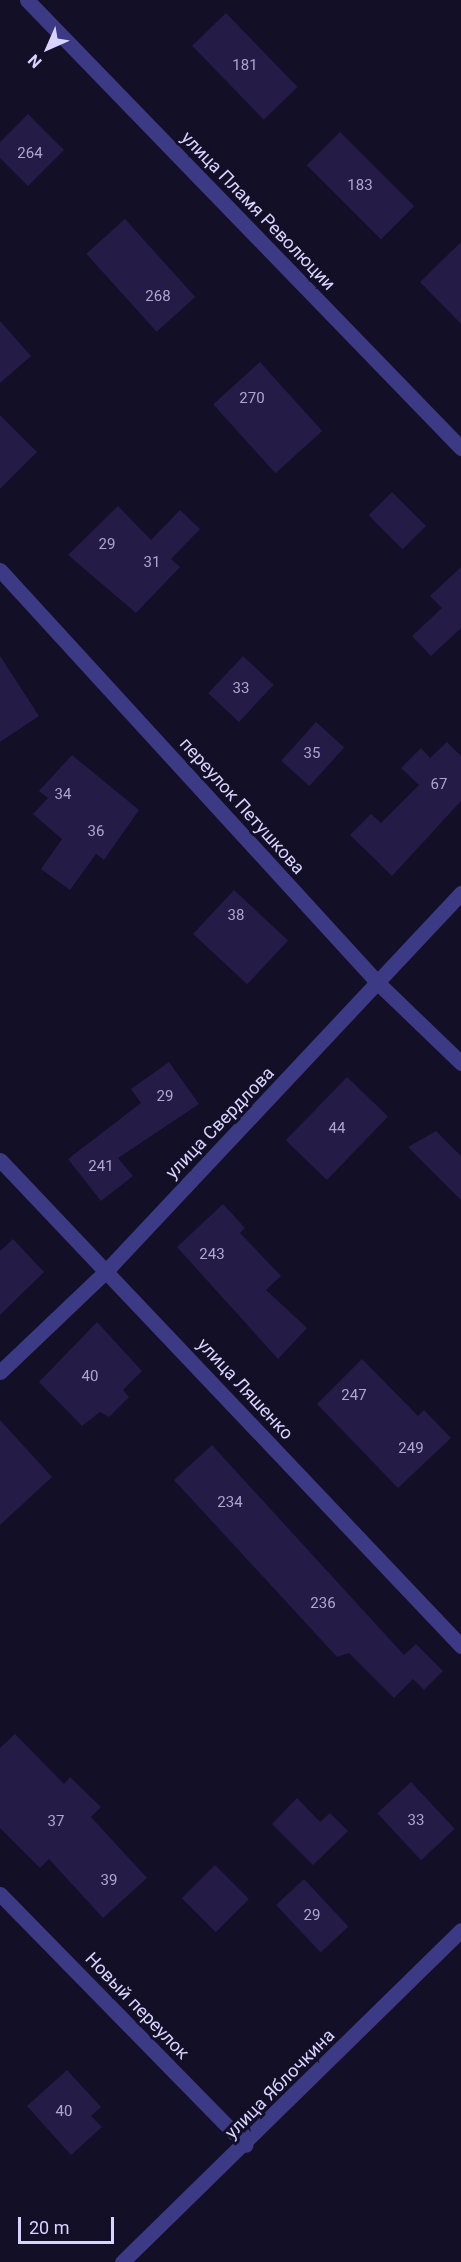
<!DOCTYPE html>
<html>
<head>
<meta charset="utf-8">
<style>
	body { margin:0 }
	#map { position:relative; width:461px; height:2262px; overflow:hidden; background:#130f26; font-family:Roboto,sans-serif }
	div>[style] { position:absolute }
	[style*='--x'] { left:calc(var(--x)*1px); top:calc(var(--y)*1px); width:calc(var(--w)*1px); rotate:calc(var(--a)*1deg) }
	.building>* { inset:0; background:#241b47; transform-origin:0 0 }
	.minor>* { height:15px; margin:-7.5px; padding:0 7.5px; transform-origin:7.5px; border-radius:7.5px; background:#3d3a85 }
	.tertiary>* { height:15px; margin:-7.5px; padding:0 7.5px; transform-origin:7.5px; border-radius:7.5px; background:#3d3a85 }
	span { translate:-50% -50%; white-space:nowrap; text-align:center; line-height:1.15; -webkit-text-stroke:6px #130f26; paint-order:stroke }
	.number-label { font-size:15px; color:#aca6d1 }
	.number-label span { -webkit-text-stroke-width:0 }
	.street-label { font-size:18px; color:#d9d4ff }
	.north { position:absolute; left:18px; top:18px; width:60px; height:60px; -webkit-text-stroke:4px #130f26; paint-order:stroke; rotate:225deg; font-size:16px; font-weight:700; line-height:24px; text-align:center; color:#d9d4ff }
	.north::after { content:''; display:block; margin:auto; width:21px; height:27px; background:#d9d4ff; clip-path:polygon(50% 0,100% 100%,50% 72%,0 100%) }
	.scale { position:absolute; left:18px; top:2217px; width:96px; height:27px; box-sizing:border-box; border:3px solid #d9d4ff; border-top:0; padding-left:8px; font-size:18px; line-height:21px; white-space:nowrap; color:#d9d4ff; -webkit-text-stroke:4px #130f26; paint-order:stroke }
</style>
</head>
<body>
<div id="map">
	<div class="building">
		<div style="left:226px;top:13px;width:103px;height:47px;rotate:46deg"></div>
		<div style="clip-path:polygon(28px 114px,64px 150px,28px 186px,0 158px,0 142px)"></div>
		<div style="left:340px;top:132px;width:105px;height:47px;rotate:45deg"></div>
		<div style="left:125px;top:219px;width:105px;height:52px;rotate:48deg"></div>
		<div style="clip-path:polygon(461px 242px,461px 324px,420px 282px)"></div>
		<div style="clip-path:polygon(0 321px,31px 356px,0 383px)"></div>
		<div style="left:260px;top:362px;width:93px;height:63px;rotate:48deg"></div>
		<div style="clip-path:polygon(0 415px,37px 452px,0 489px)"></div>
		<div style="left:392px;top:492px;width:48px;height:33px;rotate:45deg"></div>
		<div style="clip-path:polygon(118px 506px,151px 540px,180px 510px,200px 529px,171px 559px,180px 567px,136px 613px,68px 555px)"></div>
		<div style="clip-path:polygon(461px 567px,461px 628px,431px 656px,412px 636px,442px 608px,430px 596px)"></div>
		<div style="clip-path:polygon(0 656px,39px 716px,0 742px)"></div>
		<div style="left:243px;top:656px;width:42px;height:51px;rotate:43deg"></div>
		<div style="left:316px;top:722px;width:38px;height:52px;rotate:42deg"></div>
		<div style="clip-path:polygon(447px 742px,461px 756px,461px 801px,392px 876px,350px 835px,371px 814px,381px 823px,419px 785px,401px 768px,421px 748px,430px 758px)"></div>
		<div style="clip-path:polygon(72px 755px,139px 810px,104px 860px,96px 854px,70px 890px,41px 869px,62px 839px,33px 814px,48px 798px,39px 791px)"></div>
		<div style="left:234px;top:890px;width:74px;height:60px;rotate:43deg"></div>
		<div style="clip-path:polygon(169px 1062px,199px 1104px,118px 1158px,133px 1176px,101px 1201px,68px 1159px,141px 1103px,131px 1089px)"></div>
		<div style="left:347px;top:1077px;width:57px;height:88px;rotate:44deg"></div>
		<div style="clip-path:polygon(436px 1131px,461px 1156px,461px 1200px,408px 1147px)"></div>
		<div style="clip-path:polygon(223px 1204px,245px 1228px,240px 1233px,281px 1276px,266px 1290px,307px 1328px,278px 1359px,177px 1247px)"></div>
		<div style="clip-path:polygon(13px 1239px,44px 1272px,0 1315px,0 1251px)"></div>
		<div style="clip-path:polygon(97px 1322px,142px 1371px,123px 1390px,129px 1397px,109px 1417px,100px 1412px,82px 1426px,39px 1382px)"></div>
		<div style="clip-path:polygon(362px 1359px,418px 1416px,424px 1410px,451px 1438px,398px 1488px,317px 1404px)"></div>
		<div style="clip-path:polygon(0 1420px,52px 1477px,0 1525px)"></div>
		<div style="clip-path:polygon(212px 1445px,404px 1655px,416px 1644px,443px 1671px,424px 1690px,413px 1679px,394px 1698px,349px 1653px,337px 1657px,174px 1480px)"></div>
		<div style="clip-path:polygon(15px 1734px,64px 1784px,70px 1777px,101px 1807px,91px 1817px,147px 1878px,103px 1918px,49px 1859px,40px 1868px,0 1828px,0 1748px)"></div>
		<div style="left:411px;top:1782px;width:64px;height:46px;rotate:47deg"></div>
		<div style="clip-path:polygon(297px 1798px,320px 1822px,330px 1813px,348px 1831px,313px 1865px,272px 1824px)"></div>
		<div style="left:215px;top:1865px;width:48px;height:47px;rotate:45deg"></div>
		<div style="left:304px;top:1879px;width:65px;height:38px;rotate:47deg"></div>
		<div style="clip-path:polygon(67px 2070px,101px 2107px,91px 2116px,102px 2127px,71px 2155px,27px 2106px)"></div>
	</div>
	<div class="minor">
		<div style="--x:0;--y:570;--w:561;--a:47.53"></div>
		<div style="--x:379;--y:984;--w:114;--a:43.9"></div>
		<div style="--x:0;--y:1160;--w:670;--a:46.51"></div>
		<div style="--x:0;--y:1372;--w:146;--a:-43.6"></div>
		<div style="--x:106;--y:1271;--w:519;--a:-46.8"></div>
		<div style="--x:0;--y:1894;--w:351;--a:45.6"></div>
		<div style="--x:122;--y:2262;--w:474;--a:-44.4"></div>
	</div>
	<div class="tertiary">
		<div style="--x:27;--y:0;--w:624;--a:45.91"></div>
	</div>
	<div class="number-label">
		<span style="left:245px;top:66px">181</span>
		<span style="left:30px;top:154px">264</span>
		<span style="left:360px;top:186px">183</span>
		<span style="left:158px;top:297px">268</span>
		<span style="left:252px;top:399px">270</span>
		<span style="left:107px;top:545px">29</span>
		<span style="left:152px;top:563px">31</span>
		<span style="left:241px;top:689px">33</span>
		<span style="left:312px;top:754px">35</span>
		<span style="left:439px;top:785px">67</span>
		<span style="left:63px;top:795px">34</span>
		<span style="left:96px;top:832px">36</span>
		<span style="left:236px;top:916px">38</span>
		<span style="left:165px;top:1097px">29</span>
		<span style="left:337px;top:1129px">44</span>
		<span style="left:101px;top:1167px">241</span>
		<span style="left:212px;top:1255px">243</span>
		<span style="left:90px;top:1377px">40</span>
		<span style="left:354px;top:1396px">247</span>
		<span style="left:411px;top:1449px">249</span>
		<span style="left:230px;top:1503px">234</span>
		<span style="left:323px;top:1604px">236</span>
		<span style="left:416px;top:1821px">33</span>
		<span style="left:56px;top:1822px">37</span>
		<span style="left:109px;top:1881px">39</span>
		<span style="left:312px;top:1916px">29</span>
		<span style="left:64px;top:2112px">40</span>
	</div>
	<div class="street-label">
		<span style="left:258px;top:211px;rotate:46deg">улица Пламя Революции</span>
		<span style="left:242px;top:806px;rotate:48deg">переулок Петушкова</span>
		<span style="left:220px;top:1123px;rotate:-46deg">улица Свердлова</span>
		<span style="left:245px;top:1389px;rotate:47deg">улица Ляшенко</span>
		<span style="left:137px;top:2006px;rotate:46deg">Новый переулок</span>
		<span style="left:280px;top:2084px;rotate:-45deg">улица Яблочкина</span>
	</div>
	<div class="north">N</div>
	<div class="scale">20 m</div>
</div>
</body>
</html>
